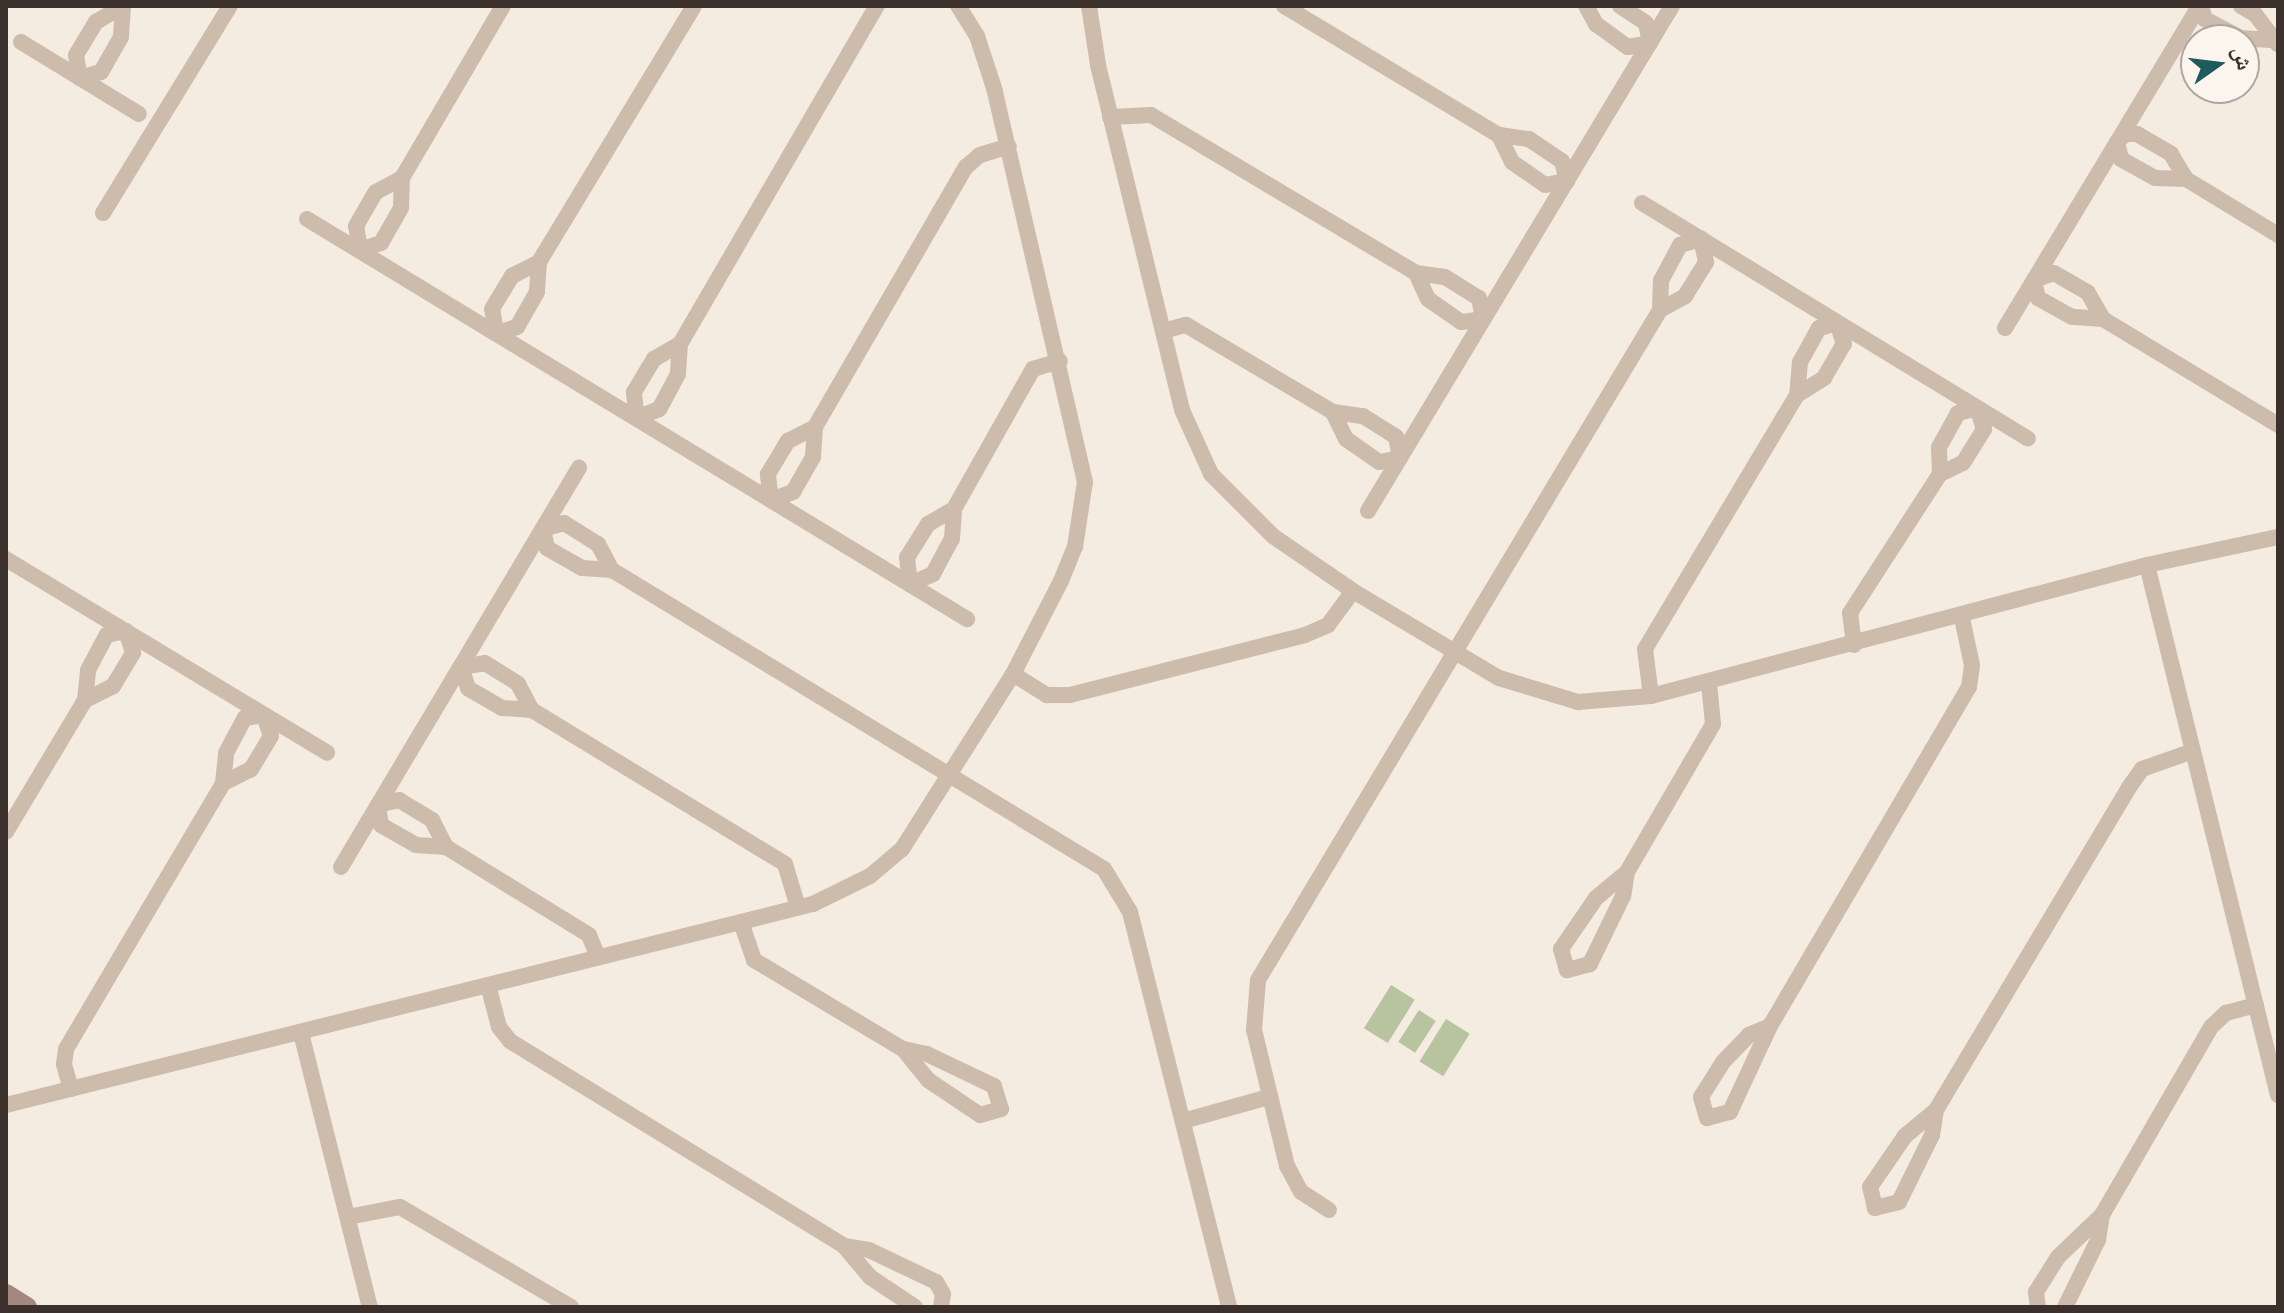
<!DOCTYPE html>
<html>
<head>
<meta charset="utf-8">
<style>
	body { margin:0 }
	#map { position:relative; width:2284px; height:1313px; overflow:hidden; background:#f4ebe1; font-family:"Sofia Sans Condensed","Noto Naskh Arabic",sans-serif }
	div>[style] { position:absolute }
	[style*='--x'] { left:calc(var(--x)*1px); top:calc(var(--y)*1px); width:calc(var(--w)*1px); rotate:calc(var(--a)*1deg) }
	.green>* { inset:0; background:#b8c4a0; transform-origin:0 0 }
	.minor>* { height:16px; margin:-8px; padding:0 8px; transform-origin:8px; border-radius:8px; background:#cdbbac }
	.secondary>* { height:20px; margin:-10px; padding:0 10px; transform-origin:10px; border-radius:10px; background:#a18a7d }
	span { translate:-50% -50%; white-space:nowrap; text-align:center; line-height:1.15; -webkit-text-stroke:7px #fbf5ee; paint-order:stroke }
	.frame { position:absolute; inset:0; border:8px solid #3b302b; pointer-events:none }
	.north { position:absolute; left:2180px; top:24px; width:80px; height:80px; box-sizing:border-box; background:#fbf5ee; border:2px solid #aea6a0; border-radius:50%; rotate:76deg; font-size:22px; font-weight:700; line-height:32px; text-align:center; color:#3b302b }
	.north::after { content:''; display:block; margin:auto; width:28px; height:36px; background:#1f5a5e; clip-path:polygon(50% 0,100% 100%,50% 72%,0 100%) }
</style>
</head>
<body>
<div id="map">
	<div class="green">
		<div style="left:1391px;top:985px;width:28px;height:51px;rotate:32deg"></div>
		<div style="left:1419px;top:1010px;width:20px;height:38px;rotate:33deg"></div>
		<div style="left:1446px;top:1019px;width:28px;height:50px;rotate:32deg"></div>
	</div>
	<div class="minor">
		<div style="--x:1089;--y:6;--w:60;--a:81.3"></div>
		<div style="--x:1098;--y:65;--w:355;--a:76.3"></div>
		<div style="--x:1182;--y:410;--w:70;--a:65.6"></div>
		<div style="--x:1211;--y:474;--w:88;--a:45"></div>
		<div style="--x:1273;--y:536;--w:97;--a:34.5"></div>
		<div style="--x:1353;--y:591;--w:170;--a:30.8"></div>
		<div style="--x:1499;--y:678;--w:83;--a:16.9"></div>
		<div style="--x:1578;--y:702;--w:73;--a:-4.7"></div>
		<div style="--x:1651;--y:696;--w:513;--a:-14.79"></div>
		<div style="--x:2147;--y:565;--w:134;--a:-12.1"></div>
		<div style="--x:1284;--y:6;--w:251;--a:31"></div>
		<div style="--x:1499;--y:135;--w:30;--a:8"></div>
		<div style="--x:1529;--y:139;--w:40;--a:34"></div>
		<div style="--x:1562;--y:161;--w:21;--a:76"></div>
		<div style="--x:1567;--y:181;--w:22;--a:170"></div>
		<div style="--x:1545;--y:185;--w:40;--a:-145.1"></div>
		<div style="--x:1512;--y:162;--w:30;--a:-116"></div>
		<div style="--x:1586;--y:6;--w:21;--a:61"></div>
		<div style="--x:1596;--y:24;--w:39;--a:36"></div>
		<div style="--x:1628;--y:47;--w:22;--a:-10"></div>
		<div style="--x:1650;--y:43;--w:20;--a:-101"></div>
		<div style="--x:1646;--y:23;--w:31;--a:-147"></div>
		<div style="--x:2201;--y:6;--w:14;--a:73"></div>
		<div style="--x:2205;--y:19;--w:40;--a:28"></div>
		<div style="--x:2240;--y:38;--w:30;--a:4"></div>
		<div style="--x:2241;--y:6;--w:16;--a:30"></div>
		<div style="--x:2255;--y:14;--w:38;--a:53"></div>
		<div style="--x:123;--y:7;--w:30;--a:94"></div>
		<div style="--x:121;--y:37;--w:40;--a:119.7"></div>
		<div style="--x:101;--y:72;--w:22;--a:164"></div>
		<div style="--x:80;--y:78;--w:23;--a:-100"></div>
		<div style="--x:76;--y:55;--w:39;--a:-59"></div>
		<div style="--x:96;--y:22;--w:31;--a:-31"></div>
		<div style="--x:21;--y:42;--w:138;--a:31.4"></div>
		<div style="--x:1110;--y:117;--w:41;--a:-2.8"></div>
		<div style="--x:1151;--y:115;--w:309;--a:30.8"></div>
		<div style="--x:1416;--y:273;--w:29;--a:8"></div>
		<div style="--x:1445;--y:277;--w:40;--a:32"></div>
		<div style="--x:1479;--y:298;--w:21;--a:79"></div>
		<div style="--x:1483;--y:319;--w:22;--a:172"></div>
		<div style="--x:1461;--y:322;--w:40;--a:-145.1"></div>
		<div style="--x:1428;--y:299;--w:29;--a:-115"></div>
		<div style="--x:402;--y:178;--w:30;--a:92"></div>
		<div style="--x:401;--y:208;--w:40;--a:119.7"></div>
		<div style="--x:381;--y:243;--w:22;--a:162"></div>
		<div style="--x:360;--y:250;--w:24;--a:-99"></div>
		<div style="--x:356;--y:226;--w:39;--a:-60"></div>
		<div style="--x:376;--y:192;--w:30;--a:-28"></div>
		<div style="--x:402;--y:178;--w:199;--a:-59.6"></div>
		<div style="--x:2186;--y:179;--w:31;--a:-178"></div>
		<div style="--x:2155;--y:178;--w:39;--a:-151"></div>
		<div style="--x:2121;--y:159;--w:17;--a:-103"></div>
		<div style="--x:2117;--y:142;--w:11;--a:-45"></div>
		<div style="--x:2125;--y:134;--w:12;--a:0"></div>
		<div style="--x:2137;--y:134;--w:39;--a:30"></div>
		<div style="--x:2171;--y:154;--w:29;--a:59"></div>
		<div style="--x:2186;--y:179;--w:108;--a:31.3"></div>
		<div style="--x:1642;--y:203;--w:452;--a:31.4"></div>
		<div style="--x:103;--y:213;--w:243;--a:-58.5"></div>
		<div style="--x:307;--y:219;--w:772;--a:31.22"></div>
		<div style="--x:539;--y:262;--w:30;--a:94"></div>
		<div style="--x:537;--y:292;--w:40;--a:119.7"></div>
		<div style="--x:517;--y:327;--w:22;--a:164"></div>
		<div style="--x:496;--y:333;--w:24;--a:-99"></div>
		<div style="--x:492;--y:309;--w:39;--a:-59"></div>
		<div style="--x:512;--y:276;--w:30;--a:-27"></div>
		<div style="--x:539;--y:262;--w:299;--a:-58.8"></div>
		<div style="--x:2103;--y:319;--w:31;--a:-176"></div>
		<div style="--x:2072;--y:317;--w:39;--a:-151"></div>
		<div style="--x:2038;--y:298;--w:18;--a:-103"></div>
		<div style="--x:2034;--y:280;--w:21;--a:-19"></div>
		<div style="--x:2054;--y:273;--w:39;--a:30"></div>
		<div style="--x:2088;--y:293;--w:30;--a:60"></div>
		<div style="--x:2103;--y:319;--w:205;--a:31.2"></div>
		<div style="--x:2005;--y:328;--w:376;--a:-58.9"></div>
		<div style="--x:1163;--y:331;--w:24;--a:-15"></div>
		<div style="--x:1186;--y:325;--w:171;--a:30.6"></div>
		<div style="--x:1333;--y:412;--w:30;--a:8"></div>
		<div style="--x:1363;--y:416;--w:39;--a:32"></div>
		<div style="--x:1396;--y:437;--w:21;--a:79"></div>
		<div style="--x:1400;--y:458;--w:21;--a:169"></div>
		<div style="--x:1379;--y:462;--w:40;--a:-145.1"></div>
		<div style="--x:1346;--y:439;--w:30;--a:-116"></div>
		<div style="--x:680;--y:344;--w:30;--a:94"></div>
		<div style="--x:678;--y:374;--w:40;--a:118"></div>
		<div style="--x:659;--y:409;--w:24;--a:158"></div>
		<div style="--x:637;--y:418;--w:26;--a:-97"></div>
		<div style="--x:634;--y:392;--w:39;--a:-59"></div>
		<div style="--x:654;--y:359;--w:30;--a:-30"></div>
		<div style="--x:680;--y:344;--w:391;--a:-59.8"></div>
		<div style="--x:815;--y:427;--w:30;--a:94"></div>
		<div style="--x:813;--y:457;--w:40;--a:119.7"></div>
		<div style="--x:793;--y:492;--w:23;--a:160"></div>
		<div style="--x:771;--y:500;--w:26;--a:-97"></div>
		<div style="--x:768;--y:474;--w:39;--a:-59"></div>
		<div style="--x:788;--y:441;--w:30;--a:-27"></div>
		<div style="--x:815;--y:427;--w:301;--a:-59.9"></div>
		<div style="--x:966;--y:167;--w:18;--a:-41"></div>
		<div style="--x:980;--y:155;--w:30;--a:-17"></div>
		<div style="--x:954;--y:509;--w:30;--a:150"></div>
		<div style="--x:928;--y:524;--w:39;--a:122"></div>
		<div style="--x:907;--y:557;--w:27;--a:84"></div>
		<div style="--x:910;--y:584;--w:25;--a:-23"></div>
		<div style="--x:933;--y:574;--w:40;--a:-62"></div>
		<div style="--x:952;--y:539;--w:30;--a:-86"></div>
		<div style="--x:954;--y:509;--w:161;--a:-60.6"></div>
		<div style="--x:1033;--y:369;--w:28;--a:-17"></div>
		<div style="--x:1368;--y:511;--w:589;--a:-58.95"></div>
		<div style="--x:6;--y:559;--w:375;--a:31.1"></div>
		<div style="--x:2147;--y:565;--w:546;--a:76.12"></div>
		<div style="--x:612;--y:570;--w:30;--a:-176"></div>
		<div style="--x:582;--y:568;--w:40;--a:-150.3"></div>
		<div style="--x:547;--y:548;--w:19;--a:-102"></div>
		<div style="--x:543;--y:529;--w:22;--a:-16"></div>
		<div style="--x:564;--y:523;--w:40;--a:32"></div>
		<div style="--x:598;--y:544;--w:30;--a:62"></div>
		<div style="--x:612;--y:570;--w:576;--a:31.29"></div>
		<div style="--x:1104;--y:869;--w:50;--a:58.8"></div>
		<div style="--x:1130;--y:912;--w:407;--a:75.9"></div>
		<div style="--x:1854;--y:645;--w:32;--a:-97"></div>
		<div style="--x:1850;--y:613;--w:166;--a:-57.1"></div>
		<div style="--x:1940;--y:474;--w:25;--a:-26"></div>
		<div style="--x:1963;--y:463;--w:40;--a:-58"></div>
		<div style="--x:1984;--y:429;--w:22;--a:-108"></div>
		<div style="--x:1977;--y:408;--w:20;--a:165"></div>
		<div style="--x:1958;--y:413;--w:39;--a:119"></div>
		<div style="--x:1939;--y:447;--w:27;--a:88"></div>
		<div style="--x:1013;--y:674;--w:40;--a:32"></div>
		<div style="--x:1047;--y:695;--w:23;--a:0"></div>
		<div style="--x:1070;--y:695;--w:243;--a:-14.3"></div>
		<div style="--x:1305;--y:635;--w:25;--a:-23"></div>
		<div style="--x:1328;--y:625;--w:42;--a:-53.7"></div>
		<div style="--x:1651;--y:696;--w:47;--a:-97.3"></div>
		<div style="--x:1645;--y:649;--w:296;--a:-59.1"></div>
		<div style="--x:1797;--y:395;--w:32;--a:-32"></div>
		<div style="--x:1824;--y:378;--w:39;--a:-60"></div>
		<div style="--x:1844;--y:344;--w:22;--a:-108"></div>
		<div style="--x:1837;--y:323;--w:19;--a:164"></div>
		<div style="--x:1819;--y:328;--w:39;--a:119"></div>
		<div style="--x:1800;--y:362;--w:33;--a:95"></div>
		<div style="--x:532;--y:710;--w:30;--a:-176"></div>
		<div style="--x:502;--y:708;--w:39;--a:-150"></div>
		<div style="--x:468;--y:688;--w:22;--a:-108"></div>
		<div style="--x:461;--y:667;--w:24;--a:-9"></div>
		<div style="--x:485;--y:663;--w:39;--a:32"></div>
		<div style="--x:518;--y:684;--w:30;--a:62"></div>
		<div style="--x:532;--y:710;--w:296;--a:31.3"></div>
		<div style="--x:785;--y:864;--w:45;--a:73.2"></div>
		<div style="--x:6;--y:832;--w:154;--a:-59.1"></div>
		<div style="--x:85;--y:700;--w:30;--a:-84"></div>
		<div style="--x:88;--y:670;--w:40;--a:-62"></div>
		<div style="--x:107;--y:635;--w:19;--a:-12"></div>
		<div style="--x:126;--y:631;--w:23;--a:72"></div>
		<div style="--x:133;--y:653;--w:39;--a:121"></div>
		<div style="--x:113;--y:686;--w:31;--a:153"></div>
		<div style="--x:446;--y:847;--w:30;--a:-176"></div>
		<div style="--x:416;--y:845;--w:40;--a:-150.3"></div>
		<div style="--x:381;--y:825;--w:20;--a:-99"></div>
		<div style="--x:378;--y:805;--w:22;--a:-13"></div>
		<div style="--x:399;--y:800;--w:39;--a:31"></div>
		<div style="--x:432;--y:820;--w:30;--a:63"></div>
		<div style="--x:446;--y:847;--w:168;--a:31.6"></div>
		<div style="--x:589;--y:935;--w:24;--a:68"></div>
		<div style="--x:341;--y:867;--w:465;--a:-59.2"></div>
		<div style="--x:1627;--y:872;--w:24;--a:99"></div>
		<div style="--x:1623;--y:896;--w:76;--a:115.9"></div>
		<div style="--x:1590;--y:964;--w:24;--a:165"></div>
		<div style="--x:1567;--y:970;--w:22;--a:-106"></div>
		<div style="--x:1561;--y:949;--w:62;--a:-55.5"></div>
		<div style="--x:1596;--y:898;--w:40;--a:-40"></div>
		<div style="--x:1627;--y:872;--w:171;--a:-59.8"></div>
		<div style="--x:1713;--y:724;--w:41;--a:-95.6"></div>
		<div style="--x:741;--y:922;--w:40;--a:71.1"></div>
		<div style="--x:754;--y:960;--w:174;--a:30.9"></div>
		<div style="--x:903;--y:1049;--w:40;--a:51"></div>
		<div style="--x:928;--y:1080;--w:63;--a:33.9"></div>
		<div style="--x:980;--y:1115;--w:22;--a:-16"></div>
		<div style="--x:1001;--y:1109;--w:24;--a:-107"></div>
		<div style="--x:994;--y:1086;--w:74;--a:-154.5"></div>
		<div style="--x:927;--y:1054;--w:25;--a:-168"></div>
		<div style="--x:488;--y:985;--w:43;--a:75.3"></div>
		<div style="--x:499;--y:1027;--w:18;--a:52"></div>
		<div style="--x:510;--y:1041;--w:392;--a:31.5"></div>
		<div style="--x:844;--y:1246;--w:40;--a:50"></div>
		<div style="--x:870;--y:1277;--w:54;--a:33.7"></div>
		<div style="--x:1770;--y:1026;--w:23;--a:157"></div>
		<div style="--x:1749;--y:1035;--w:37;--a:134"></div>
		<div style="--x:1723;--y:1062;--w:41;--a:122.2"></div>
		<div style="--x:1701;--y:1097;--w:22;--a:74"></div>
		<div style="--x:1707;--y:1118;--w:24;--a:-15"></div>
		<div style="--x:1730;--y:1112;--w:95;--a:-65.1"></div>
		<div style="--x:1770;--y:1026;--w:393;--a:-59.6"></div>
		<div style="--x:1969;--y:687;--w:22;--a:-82"></div>
		<div style="--x:1972;--y:665;--w:48;--a:-102"></div>
		<div style="--x:301;--y:1033;--w:283;--a:75.9"></div>
		<div style="--x:71;--y:1089;--w:26;--a:-106"></div>
		<div style="--x:64;--y:1064;--w:15;--a:-82"></div>
		<div style="--x:66;--y:1049;--w:309;--a:-59.4"></div>
		<div style="--x:223;--y:783;--w:30;--a:-84"></div>
		<div style="--x:226;--y:753;--w:40;--a:-62"></div>
		<div style="--x:245;--y:718;--w:19;--a:-9"></div>
		<div style="--x:264;--y:715;--w:22;--a:72"></div>
		<div style="--x:271;--y:736;--w:39;--a:121"></div>
		<div style="--x:251;--y:769;--w:31;--a:153"></div>
		<div style="--x:6;--y:1105;--w:832;--a:-13.99"></div>
		<div style="--x:813;--y:904;--w:64;--a:-26.2"></div>
		<div style="--x:870;--y:876;--w:42;--a:-40.2"></div>
		<div style="--x:902;--y:849;--w:207;--a:-57.6"></div>
		<div style="--x:1013;--y:674;--w:105;--a:-62.7"></div>
		<div style="--x:1061;--y:581;--w:37;--a:-68"></div>
		<div style="--x:1075;--y:547;--w:66;--a:-81.3"></div>
		<div style="--x:1085;--y:482;--w:401;--a:-103"></div>
		<div style="--x:995;--y:91;--w:58;--a:-108.1"></div>
		<div style="--x:977;--y:36;--w:36;--a:-122"></div>
		<div style="--x:1936;--y:1110;--w:25;--a:99"></div>
		<div style="--x:1932;--y:1135;--w:75;--a:116.2"></div>
		<div style="--x:1899;--y:1202;--w:25;--a:166"></div>
		<div style="--x:1875;--y:1208;--w:22;--a:-103"></div>
		<div style="--x:1870;--y:1187;--w:62;--a:-55.5"></div>
		<div style="--x:1905;--y:1136;--w:40;--a:-40"></div>
		<div style="--x:1936;--y:1110;--w:378;--a:-59.1"></div>
		<div style="--x:2130;--y:786;--w:21;--a:-55"></div>
		<div style="--x:2142;--y:769;--w:54;--a:-19.4"></div>
		<div style="--x:1183;--y:1121;--w:89;--a:-15.6"></div>
		<div style="--x:1329;--y:1210;--w:33;--a:-147"></div>
		<div style="--x:1301;--y:1192;--w:30;--a:-118"></div>
		<div style="--x:1287;--y:1166;--w:140;--a:-103.6"></div>
		<div style="--x:1254;--y:1030;--w:50;--a:-85.4"></div>
		<div style="--x:1258;--y:980;--w:781;--a:-59.04"></div>
		<div style="--x:1660;--y:310;--w:29;--a:-29"></div>
		<div style="--x:1685;--y:296;--w:40;--a:-58"></div>
		<div style="--x:1706;--y:262;--w:24;--a:-102"></div>
		<div style="--x:1701;--y:239;--w:22;--a:164"></div>
		<div style="--x:1680;--y:245;--w:40;--a:118"></div>
		<div style="--x:1661;--y:280;--w:30;--a:92"></div>
		<div style="--x:348;--y:1217;--w:53;--a:-10.9"></div>
		<div style="--x:400;--y:1207;--w:198;--a:30.3"></div>
		<div style="--x:844;--y:1246;--w:25;--a:9"></div>
		<div style="--x:869;--y:1250;--w:74;--a:25.5"></div>
		<div style="--x:936;--y:1282;--w:14;--a:60"></div>
		<div style="--x:943;--y:1294;--w:13;--a:99"></div>
		<div style="--x:2038;--y:1307;--w:15;--a:-98"></div>
		<div style="--x:2036;--y:1292;--w:41;--a:-57.8"></div>
		<div style="--x:2058;--y:1257;--w:61;--a:-43.7"></div>
		<div style="--x:2065;--y:1307;--w:75;--a:-63.8"></div>
		<div style="--x:2098;--y:1240;--w:25;--a:-81"></div>
		<div style="--x:2102;--y:1215;--w:217;--a:-59.9"></div>
		<div style="--x:2211;--y:1027;--w:21;--a:-43"></div>
		<div style="--x:2226;--y:1013;--w:31;--a:-15"></div>
	</div>
	<div class="secondary">
		<div style="--x:6;--y:1294;--w:25;--a:32"></div>
	</div>
	<div class="frame"></div>
	<div class="north">ش</div>
</div>
</body>
</html>
